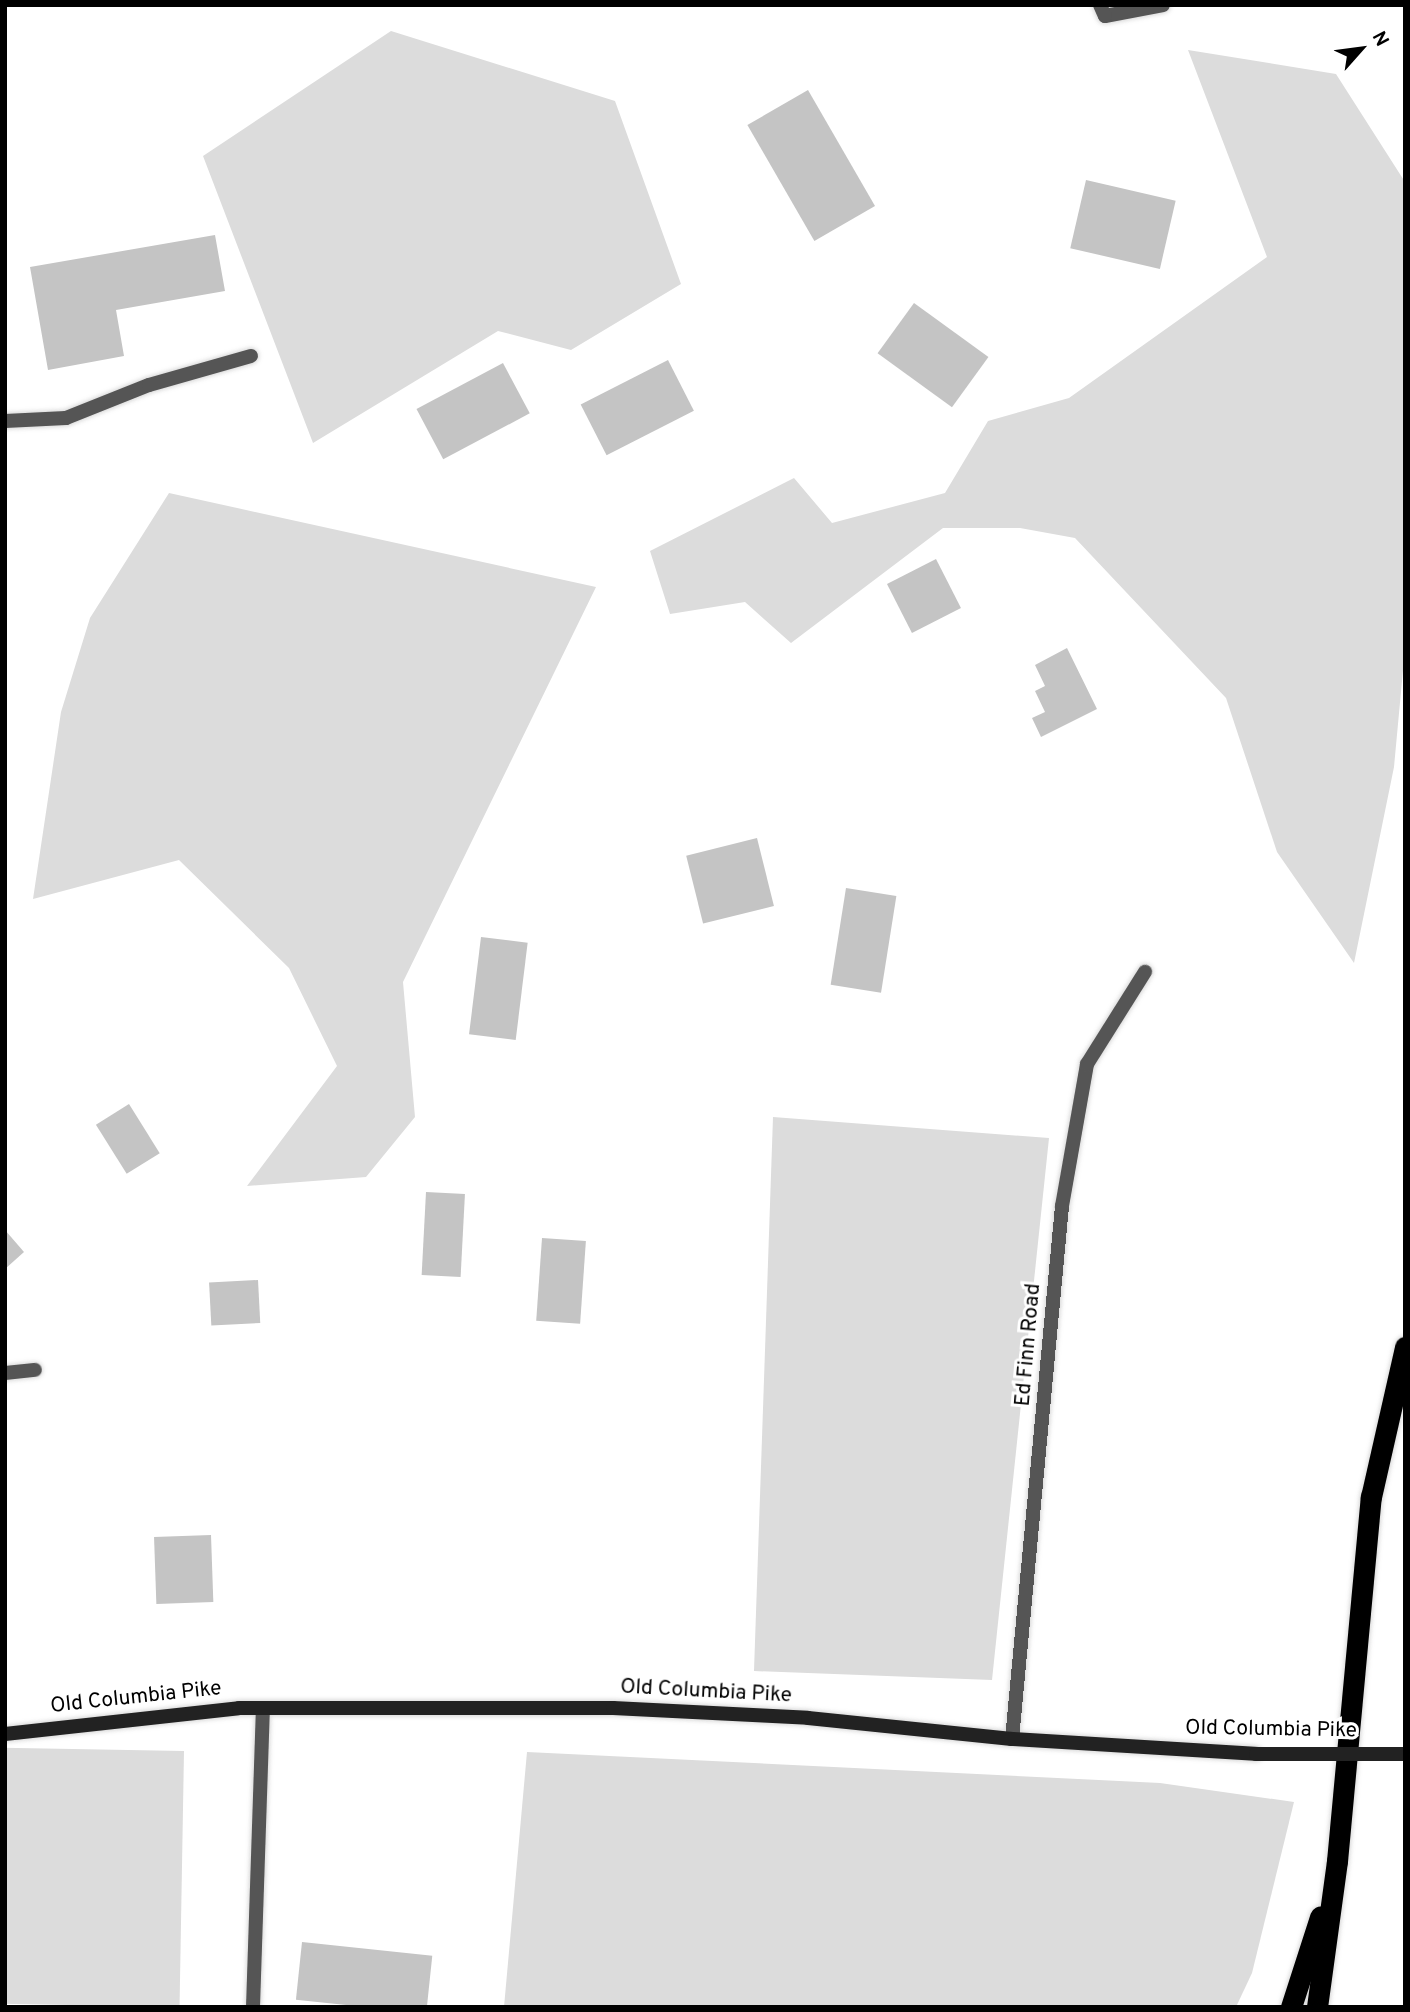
<!DOCTYPE html>
<html>
<head>
<meta charset="utf-8">
<style>
	body { margin:0 }
	#map { position:relative; width:1410px; height:2012px; overflow:hidden; background:#fff; font-family:Overpass,sans-serif }
	div>[style] { position:absolute }
	[style*='--x'] { left:calc(var(--x)*1px); top:calc(var(--y)*1px); width:calc(var(--w)*1px); rotate:calc(var(--a)*1deg) }
	.green>* { inset:0; background:#dcdcdc; transform-origin:0 0 }
	.building>* { inset:0; background:#c4c4c4; transform-origin:0 0 }
	.roads { filter:drop-shadow(0 0 2px #dbdbdb) drop-shadow(0 0 2px #dbdbdb) }
	.lane>* { height:14px; margin:-7px; padding:0 7px; transform-origin:7px; border-radius:7px; background:#555 }
	.street>* { height:14px; margin:-7px; padding:0 7px; transform-origin:7px; border-radius:7px; background:#555 }
	.secondary>* { height:14px; margin:-7px; padding:0 7px; transform-origin:7px; border-radius:7px; background:#222 }
	.highway>* { height:21px; margin:-10.5px; padding:0 10.5px; transform-origin:10.5px; border-radius:10.5px; background:#000 }
	.secondary-bridge>* { height:14px; margin:-7px; padding:0 7px; transform-origin:7px; border-radius:7px; background:#222 }
	span { translate:-50% -50%; white-space:nowrap; text-align:center; line-height:1.15; -webkit-text-stroke:6px #fff; paint-order:stroke }
	.street-label { font-size:21px; color:#000 }
	.frame { position:absolute; inset:0; border:7px solid #000; pointer-events:none }
	.north { position:absolute; left:1326px; top:14px; width:70px; height:70px; -webkit-text-stroke:5px #fff; paint-order:stroke; rotate:62deg; font-size:19px; font-weight:700; line-height:28px; text-align:center; color:#000 }
	.north::after { content:''; display:block; margin:auto; width:24px; height:32px; background:#000; clip-path:polygon(50% 0,100% 100%,50% 72%,0 100%) }
</style>
</head>
<body>
<div id="map">
	<div class="green">
		<div style="clip-path:polygon(391px 31px,615px 101px,681px 284px,571px 350px,498px 331px,313px 443px,203px 156px)"></div>
		<div style="clip-path:polygon(1188px 50px,1336px 74px,1405px 182px,1405px 649px,1394px 767px,1354px 963px,1277px 852px,1226px 698px,1075px 538px,1020px 528px,943px 528px,791px 643px,745px 602px,670px 614px,650px 551px,794px 478px,832px 523px,945px 493px,988px 421px,1069px 398px,1267px 257px)"></div>
		<div style="clip-path:polygon(169px 493px,596px 587px,403px 982px,415px 1117px,366px 1177px,247px 1186px,337px 1066px,289px 968px,179px 860px,33px 899px,61px 712px,90px 618px)"></div>
		<div style="clip-path:polygon(773px 1117px,1049px 1138px,992px 1680px,754px 1671px)"></div>
		<div style="left:184px;top:1751px;width:256px;height:181px;rotate:91deg"></div>
		<div style="clip-path:polygon(527px 1752px,1160px 1783px,1294px 1802px,1252px 1973px,1236px 2007px,504px 2007px)"></div>
	</div>
	<div class="building">
		<div style="left:808px;top:90px;width:134px;height:70px;rotate:60deg"></div>
		<div style="left:1086px;top:180px;width:92px;height:70px;rotate:13deg"></div>
		<div style="clip-path:polygon(215px 235px,225px 291px,116px 310px,124px 356px,48px 370px,30px 267px)"></div>
		<div style="left:914px;top:303px;width:92px;height:62px;rotate:36deg"></div>
		<div style="left:668px;top:360px;width:57px;height:98px;rotate:63deg"></div>
		<div style="left:503px;top:363px;width:57px;height:98px;rotate:62deg"></div>
		<div style="left:936px;top:559px;width:55px;height:55px;rotate:63deg"></div>
		<div style="clip-path:polygon(1067px 648px,1097px 709px,1041px 737px,1032px 718px,1045px 712px,1035px 691px,1045px 686px,1035px 665px)"></div>
		<div style="left:757px;top:838px;width:70px;height:73px;rotate:76deg"></div>
		<div style="left:846px;top:888px;width:51px;height:98px;rotate:9deg"></div>
		<div style="left:481px;top:937px;width:47px;height:98px;rotate:7deg"></div>
		<div style="left:129px;top:1104px;width:58px;height:39px;rotate:58deg"></div>
		<div style="left:426px;top:1192px;width:39px;height:83px;rotate:3deg"></div>
		<div style="clip-path:polygon(5px 1230px,24px 1252px,5px 1269px)"></div>
		<div style="left:542px;top:1238px;width:44px;height:83px;rotate:4deg"></div>
		<div style="left:258px;top:1280px;width:43px;height:49px;rotate:87deg"></div>
		<div style="left:211px;top:1535px;width:67px;height:57px;rotate:88deg"></div>
		<div style="left:302px;top:1942px;width:131px;height:58px;rotate:6deg"></div>
	</div>
	<div class="roads">
		<div class="lane">
			<div style="--x:1105;--y:16;--w:59;--a:-10.7"></div>
			<div style="--x:5;--y:421;--w:61;--a:-2.8"></div>
			<div style="--x:66;--y:418;--w:89;--a:-21.7"></div>
			<div style="--x:149;--y:385;--w:106;--a:-15.9"></div>
			<div style="--x:5;--y:1373;--w:30;--a:-6"></div>
			<div style="--x:253;--y:2007;--w:299;--a:-88.1"></div>
		</div>
		<div class="street">
			<div style="--x:1100;--y:5;--w:12;--a:66"></div>
			<div style="--x:1012;--y:1739;--w:535;--a:-84.64"></div>
			<div style="--x:1062;--y:1206;--w:144;--a:-80"></div>
			<div style="--x:1087;--y:1064;--w:109;--a:-57.8"></div>
		</div>
		<div class="secondary">
			<div style="--x:5;--y:1734;--w:235;--a:-6.3"></div>
			<div style="--x:239;--y:1708;--w:374;--a:0"></div>
			<div style="--x:613;--y:1708;--w:195;--a:2.9"></div>
			<div style="--x:808;--y:1718;--w:205;--a:5.9"></div>
			<div style="--x:1012;--y:1739;--w:244;--a:3.5"></div>
		</div>
		<div class="highway">
			<div style="--x:1291;--y:2007;--w:95;--a:-72.1"></div>
			<div style="--x:1317;--y:2007;--w:147;--a:-82.2"></div>
			<div style="--x:1337;--y:1861;--w:366;--a:-84.7"></div>
			<div style="--x:1371;--y:1497;--w:154;--a:-77.2"></div>
		</div>
	</div>
	<div class="secondary-bridge">
		<div style="--x:1256;--y:1754;--w:149;--a:0"></div>
	</div>
	<div class="street-label">
		<span style="left:1029px;top:1345px;rotate:-85deg">Ed Finn Road</span>
		<span style="left:706px;top:1692px;rotate:3deg">Old Columbia Pike</span>
		<span style="left:136px;top:1698px;rotate:-6deg">Old Columbia Pike</span>
		<span style="left:1271px;top:1730px;rotate:1deg">Old Columbia Pike</span>
	</div>
	<div class="frame"></div>
	<div class="north">N</div>
</div>
</body>
</html>
